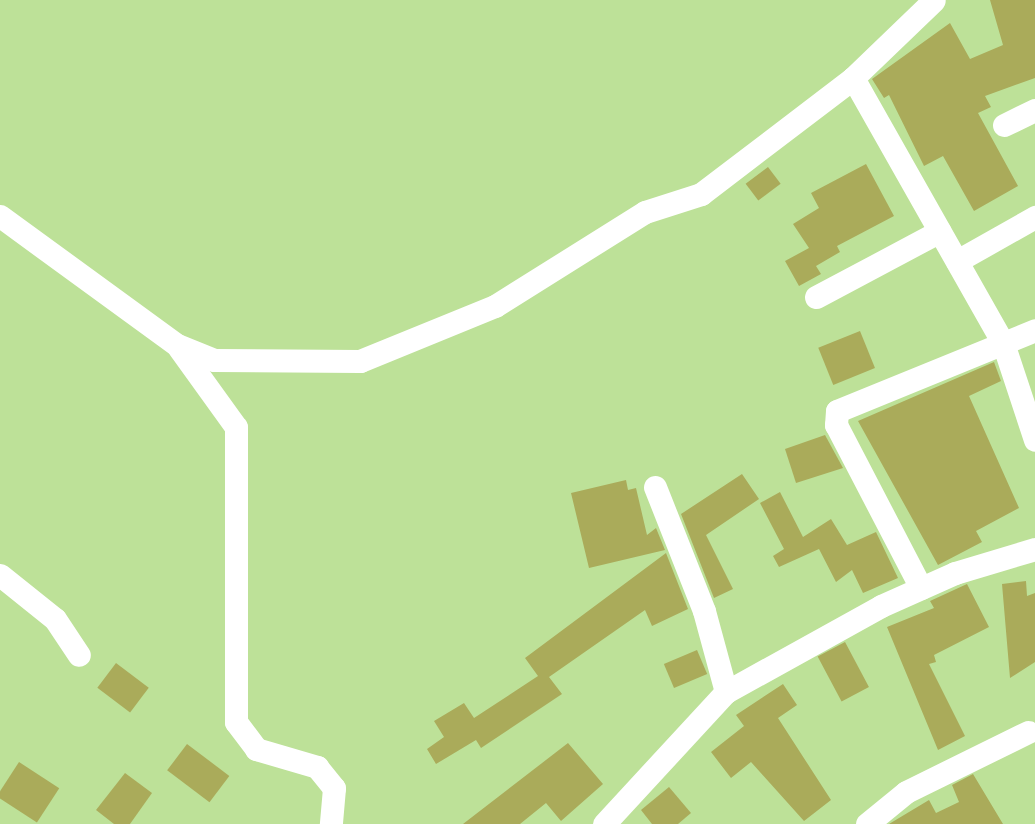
<!DOCTYPE html>
<html>
<head>
<meta charset="utf-8">
<style>
	body { margin:0 }
	#map { position:relative; width:1035px; height:824px; overflow:hidden; background:#bde198; font-family:"DejaVu Sans",sans-serif }
	div>[style] { position:absolute }
	[style*='--x'] { left:calc(var(--x)*1px); top:calc(var(--y)*1px); width:calc(var(--w)*1px); rotate:calc(var(--a)*1deg) }
	.building>* { inset:0; background:#aaab5a; transform-origin:0 0 }
	.street>* { height:23px; margin:-11.5px; padding:0 11.5px; transform-origin:11.5px; border-radius:11.5px; background:#fff }
	span { translate:-50% -50%; white-space:nowrap; text-align:center; line-height:1.15; -webkit-text-stroke:7px #bde198; paint-order:stroke }
</style>
</head>
<body>
<div id="map">
	<div class="building">
		<div style="clip-path:polygon(990px 0,1035px 0,1035px 78px,985px 96px,991px 107px,978px 113px,1018px 186px,974px 211px,943px 156px,924px 166px,889px 95px,884px 98px,872px 79px,950px 23px,970px 59px,1003px 45px)"></div>
		<div style="clip-path:polygon(866px 164px,894px 216px,837px 246px,840px 252px,816px 266px,821px 274px,799px 286px,785px 261px,809px 248px,793px 224px,819px 208px,811px 193px)"></div>
		<div style="left:768px;top:167px;width:21px;height:28px;rotate:53deg"></div>
		<div style="left:860px;top:331px;width:40px;height:45px;rotate:68deg"></div>
		<div style="clip-path:polygon(994px 362px,1001px 381px,969px 396px,1019px 508px,976px 531px,982px 542px,938px 565px,858px 421px)"></div>
		<div style="clip-path:polygon(825px 435px,843px 468px,796px 483px,785px 449px)"></div>
		<div style="clip-path:polygon(742px 474px,759px 499px,706px 535px,733px 589px,714px 598px,681px 514px)"></div>
		<div style="clip-path:polygon(626px 480px,628px 490px,636px 488px,647px 535px,656px 528px,665px 550px,589px 568px,571px 493px)"></div>
		<div style="clip-path:polygon(780px 492px,803px 537px,831px 519px,847px 545px,876px 532px,898px 578px,863px 593px,852px 570px,836px 582px,819px 549px,779px 567px,773px 556px,784px 549px,760px 503px)"></div>
		<div style="clip-path:polygon(666px 553px,688px 609px,652px 626px,645px 610px,549px 677px,562px 694px,481px 748px,476px 740px,436px 764px,427px 749px,444px 737px,434px 721px,464px 703px,474px 718px,538px 676px,525px 658px)"></div>
		<div style="clip-path:polygon(1026px 581px,1027px 596px,1035px 593px,1035px 662px,1010px 678px,1002px 584px)"></div>
		<div style="clip-path:polygon(967px 584px,989px 627px,934px 655px,936px 662px,929px 664px,965px 736px,938px 750px,887px 627px,934px 608px,930px 601px)"></div>
		<div style="left:845px;top:642px;width:51px;height:31px;rotate:62deg"></div>
		<div style="left:697px;top:650px;width:26px;height:36px;rotate:67deg"></div>
		<div style="left:116px;top:663px;width:41px;height:31px;rotate:37deg"></div>
		<div style="clip-path:polygon(783px 684px,797px 705px,778px 718px,831px 800px,804px 821px,751px 762px,731px 778px,711px 752px,744px 726px,736px 715px)"></div>
		<div style="clip-path:polygon(568px 743px,603px 784px,561px 821px,546px 803px,520px 824px,463px 824px)"></div>
		<div style="left:187px;top:744px;width:53px;height:33px;rotate:37deg"></div>
		<div style="left:19px;top:762px;width:48px;height:41px;rotate:33deg"></div>
		<div style="clip-path:polygon(125px 773px,152px 793px,130px 824px,114px 824px,96px 810px)"></div>
		<div style="clip-path:polygon(973px 774px,1003px 824px,889px 824px,929px 800px,936px 813px,959px 802px,952px 785px)"></div>
		<div style="clip-path:polygon(669px 787px,691px 813px,678px 824px,652px 824px,641px 810px)"></div>
	</div>
	<div class="street">
		<div style="--x:853;--y:78;--w:305;--a:60.5"></div>
		<div style="--x:1003;--y:343;--w:102;--a:71.7"></div>
		<div style="--x:1004;--y:125;--w:34;--a:-26"></div>
		<div style="--x:0;--y:216;--w:219;--a:36.1"></div>
		<div style="--x:177;--y:345;--w:40;--a:22"></div>
		<div style="--x:214;--y:360;--w:146;--a:0.4"></div>
		<div style="--x:360;--y:361;--w:146;--a:-22.2"></div>
		<div style="--x:495;--y:306;--w:177;--a:-32.1"></div>
		<div style="--x:645;--y:212;--w:59;--a:-17.8"></div>
		<div style="--x:701;--y:194;--w:191;--a:-37.3"></div>
		<div style="--x:853;--y:78;--w:112;--a:-43.9"></div>
		<div style="--x:957;--y:261;--w:90;--a:-29.4"></div>
		<div style="--x:816;--y:297;--w:140;--a:-28"></div>
		<div style="--x:179;--y:348;--w:97;--a:54.2"></div>
		<div style="--x:236;--y:427;--w:295;--a:90"></div>
		<div style="--x:236;--y:722;--w:34;--a:53"></div>
		<div style="--x:256;--y:749;--w:64;--a:16.4"></div>
		<div style="--x:317;--y:767;--w:27;--a:51"></div>
		<div style="--x:334;--y:788;--w:36;--a:95"></div>
		<div style="--x:655;--y:487;--w:133;--a:68.4"></div>
		<div style="--x:704;--y:611;--w:84;--a:74.8"></div>
		<div style="--x:0;--y:575;--w:70;--a:38.7"></div>
		<div style="--x:55;--y:619;--w:43;--a:56.3"></div>
		<div style="--x:921;--y:588;--w:184;--a:-117.5"></div>
		<div style="--x:836;--y:425;--w:14;--a:-86"></div>
		<div style="--x:837;--y:411;--w:214;--a:-22.2"></div>
		<div style="--x:604;--y:824;--w:180;--a:-47.3"></div>
		<div style="--x:726;--y:692;--w:177;--a:-29"></div>
		<div style="--x:881;--y:606;--w:81;--a:-24"></div>
		<div style="--x:955;--y:573;--w:84;--a:-16.7"></div>
		<div style="--x:867;--y:824;--w:50;--a:-39.4"></div>
		<div style="--x:906;--y:792;--w:136;--a:-26.2"></div>
	</div>
</div>
</body>
</html>
